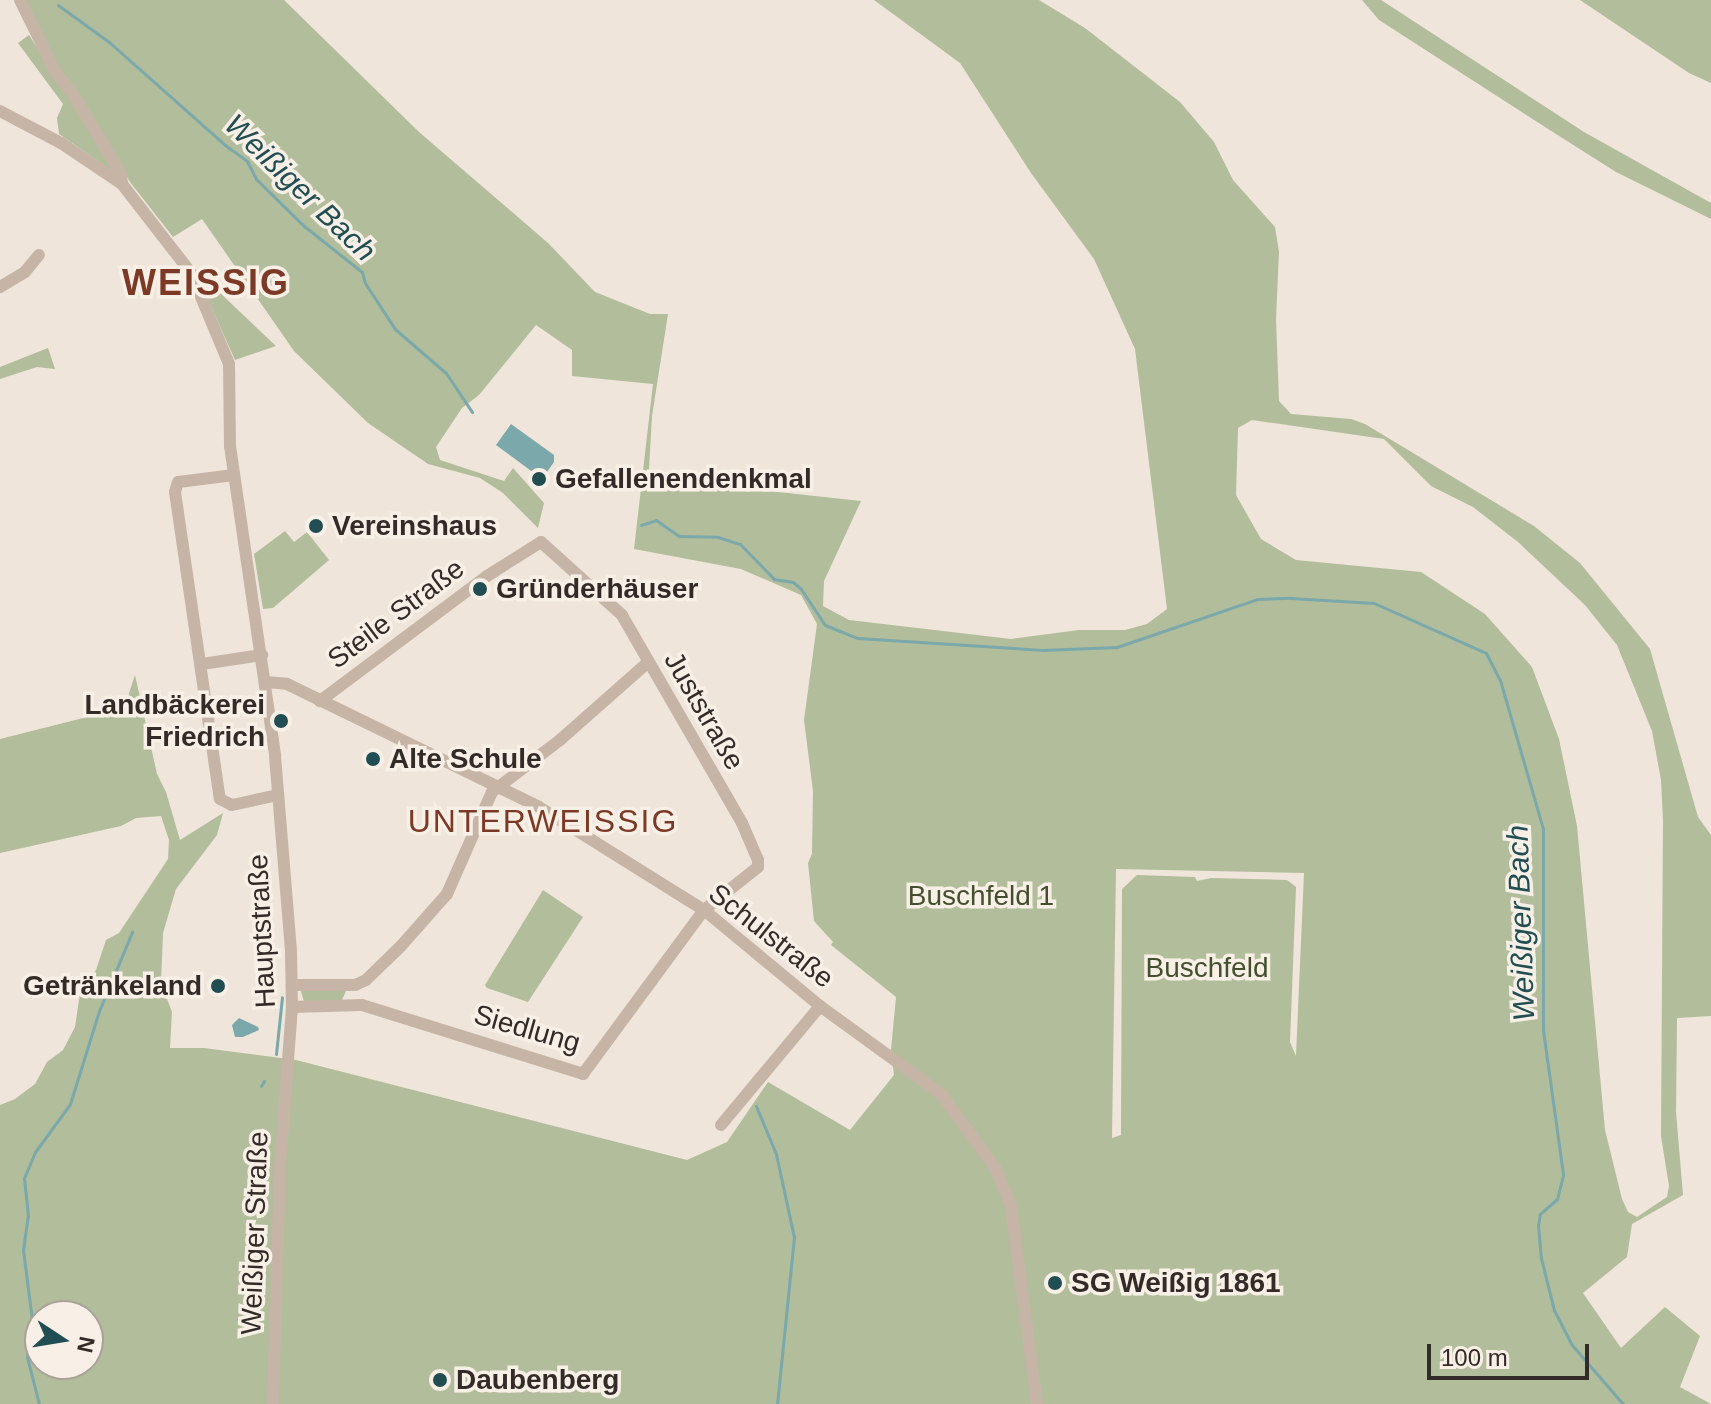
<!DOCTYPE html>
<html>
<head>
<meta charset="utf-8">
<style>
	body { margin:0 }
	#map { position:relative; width:1711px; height:1404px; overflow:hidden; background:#efe5da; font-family:Helvetica,sans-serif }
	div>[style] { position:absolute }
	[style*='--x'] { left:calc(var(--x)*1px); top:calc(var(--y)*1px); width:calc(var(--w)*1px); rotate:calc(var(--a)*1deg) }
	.green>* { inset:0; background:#b2bd9b }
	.water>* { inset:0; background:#7ba8aa }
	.stream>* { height:3px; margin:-1.5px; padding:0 1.5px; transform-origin:1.5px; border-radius:1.5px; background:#7ba8aa }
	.minor>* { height:12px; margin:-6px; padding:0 6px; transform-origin:6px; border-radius:6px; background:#c6b5a7 }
	.dots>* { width:22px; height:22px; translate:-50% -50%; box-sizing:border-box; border:4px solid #f8efe6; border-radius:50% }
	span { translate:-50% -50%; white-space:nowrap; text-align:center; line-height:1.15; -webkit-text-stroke:7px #f8efe6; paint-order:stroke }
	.poi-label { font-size:28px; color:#332b27; font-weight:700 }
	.left { translate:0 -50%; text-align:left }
	.right { translate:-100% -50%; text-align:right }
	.street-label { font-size:28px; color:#332b27 }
	.park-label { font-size:28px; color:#43502d }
	.water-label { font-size:30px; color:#204e52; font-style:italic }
	.quarter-label { font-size:32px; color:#7c3a26; letter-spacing:2px }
	.district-label { font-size:36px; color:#7c3a26; font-weight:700; letter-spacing:2px }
	.north { position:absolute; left:24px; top:1300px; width:80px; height:80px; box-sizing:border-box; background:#f8efe6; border:2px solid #a9a19a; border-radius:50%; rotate:102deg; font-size:22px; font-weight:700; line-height:32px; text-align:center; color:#332b27 }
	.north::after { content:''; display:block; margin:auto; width:28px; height:36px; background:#204e52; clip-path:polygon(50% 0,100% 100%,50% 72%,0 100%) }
	.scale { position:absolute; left:1427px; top:1344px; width:162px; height:36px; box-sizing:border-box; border:4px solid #332b27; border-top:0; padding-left:10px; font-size:24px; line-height:28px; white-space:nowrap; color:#332b27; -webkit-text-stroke:6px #f8efe6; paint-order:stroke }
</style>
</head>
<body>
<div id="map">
	<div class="green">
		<div style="clip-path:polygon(evenodd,23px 0,284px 0,419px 132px,548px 243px,595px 292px,650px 314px,668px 314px,652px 416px,649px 469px,657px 485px,672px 489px,751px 489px,861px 501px,824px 581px,823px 606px,849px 620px,1011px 639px,1079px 630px,1125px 630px,1147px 624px,1167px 609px,1135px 349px,1094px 259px,1031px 173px,960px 63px,874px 0,1039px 0,1085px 28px,1180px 102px,1214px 142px,1233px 180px,1275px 227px,1279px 252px,1276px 319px,1279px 401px,1291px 414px,1351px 419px,1365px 424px,1534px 526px,1580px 563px,1650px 649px,1698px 817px,1711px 835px,1711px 1016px,1677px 1018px,1676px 1112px,1683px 1195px,1632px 1224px,1627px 1257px,1583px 1293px,1621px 1348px,1665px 1307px,1700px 1336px,1680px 1387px,1711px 1404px,0 1404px,0 1105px,15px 1099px,35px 1084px,47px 1062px,63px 1050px,75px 1027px,80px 993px,96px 970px,106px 940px,119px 933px,168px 859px,169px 840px,161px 816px,136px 818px,121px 826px,0 853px,0 739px,123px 708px,130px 702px,129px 693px,135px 675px,157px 774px,166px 792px,180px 840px,223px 813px,217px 835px,176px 889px,163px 933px,161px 983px,172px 1012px,170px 1048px,204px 1048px,296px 1060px,687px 1160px,727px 1142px,768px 1082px,850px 1130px,894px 1075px,891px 1050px,896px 997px,831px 945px,833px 942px,814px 921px,808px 863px,812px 854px,813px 791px,804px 720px,817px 624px,801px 595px,741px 569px,634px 549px,653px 384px,572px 376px,572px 350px,536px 325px,479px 395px,462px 408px,436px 447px,440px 460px,504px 481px,513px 468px,544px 503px,538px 528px,503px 493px,480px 478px,428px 464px,368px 423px,294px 351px,202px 219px,173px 237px,130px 182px,55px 61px,23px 0,1252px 420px,1384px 439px,1431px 486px,1473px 507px,1518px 542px,1585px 605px,1617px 645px,1652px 731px,1661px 780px,1663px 821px,1661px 1136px,1669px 1186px,1667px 1197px,1637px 1217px,1628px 1212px,1622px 1199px,1605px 1130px,1577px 826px,1559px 739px,1532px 667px,1485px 614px,1421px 572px,1296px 560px,1261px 539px,1236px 495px,1238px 428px,1252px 420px,23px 0,1116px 869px,1304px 873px,1296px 1056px,1290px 1042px,1296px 887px,1287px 880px,1211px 878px,1197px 881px,1195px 877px,1137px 875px,1122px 889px,1121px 1135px,1112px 1138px,1116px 869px,23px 0,40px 1316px,88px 1316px,88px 1364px,40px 1364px,40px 1316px)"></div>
		<div style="clip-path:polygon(1362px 0,1381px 0,1584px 132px,1711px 203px,1711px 219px,1616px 172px,1556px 134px,1379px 20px)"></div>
		<div style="clip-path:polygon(1580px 0,1711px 0,1711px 83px,1689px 73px)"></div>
		<div style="clip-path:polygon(29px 35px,113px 167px,111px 170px,59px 134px,57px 118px,63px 104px,18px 43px)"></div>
		<div style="clip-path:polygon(199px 273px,276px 346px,235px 360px,197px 275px)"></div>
		<div style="clip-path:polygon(48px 348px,55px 369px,37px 367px,0 379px,0 367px)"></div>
		<div style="clip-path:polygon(285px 531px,294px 542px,307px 532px,329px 560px,273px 608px,263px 609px,254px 554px)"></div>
		<div style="clip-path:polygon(543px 890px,583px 917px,528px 1002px,487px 988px,485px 985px)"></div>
		<div style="clip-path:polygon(301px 991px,346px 991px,342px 1000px,304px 1002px)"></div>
	</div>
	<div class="water">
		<div style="clip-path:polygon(511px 424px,554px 455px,554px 462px,542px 479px,496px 445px)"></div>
		<div style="clip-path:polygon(239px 1018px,258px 1027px,259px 1030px,243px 1037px,235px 1037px,232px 1025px)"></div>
	</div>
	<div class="stream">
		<div style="--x:58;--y:5;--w:63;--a:36"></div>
		<div style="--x:109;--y:42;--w:155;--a:41.6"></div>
		<div style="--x:225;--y:145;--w:27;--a:36"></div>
		<div style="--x:247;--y:161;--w:20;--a:63"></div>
		<div style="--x:256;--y:179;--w:67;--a:44.4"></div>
		<div style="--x:304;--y:226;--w:74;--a:38.4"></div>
		<div style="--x:362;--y:272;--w:11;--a:75"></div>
		<div style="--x:365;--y:283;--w:55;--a:56.9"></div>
		<div style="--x:395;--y:329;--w:67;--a:40.8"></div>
		<div style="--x:446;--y:373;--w:47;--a:56.3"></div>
		<div style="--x:641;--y:525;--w:16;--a:-18"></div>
		<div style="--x:656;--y:520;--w:28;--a:35"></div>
		<div style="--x:679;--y:536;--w:39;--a:1"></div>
		<div style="--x:718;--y:537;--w:23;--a:18"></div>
		<div style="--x:740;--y:544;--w:49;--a:45.8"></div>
		<div style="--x:774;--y:579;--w:19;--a:9"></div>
		<div style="--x:793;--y:582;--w:11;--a:41"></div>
		<div style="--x:801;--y:589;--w:43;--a:56.3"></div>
		<div style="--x:825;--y:625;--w:35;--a:22"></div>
		<div style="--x:858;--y:638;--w:184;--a:3.7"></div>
		<div style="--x:1042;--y:650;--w:75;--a:-2.3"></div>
		<div style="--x:1117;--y:647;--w:148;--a:-18.9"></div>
		<div style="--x:1257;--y:599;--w:34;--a:-2"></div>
		<div style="--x:1291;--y:598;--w:83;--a:3.4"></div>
		<div style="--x:1374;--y:603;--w:123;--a:24.1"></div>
		<div style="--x:1486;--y:653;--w:30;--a:63"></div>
		<div style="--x:1500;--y:680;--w:155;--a:73.9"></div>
		<div style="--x:1543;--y:829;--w:201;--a:90"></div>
		<div style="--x:1543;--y:1030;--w:146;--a:82.1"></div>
		<div style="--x:1563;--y:1175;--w:25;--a:104"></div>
		<div style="--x:1557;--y:1199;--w:23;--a:139"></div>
		<div style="--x:1540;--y:1214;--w:11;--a:100"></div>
		<div style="--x:1538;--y:1225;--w:33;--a:85"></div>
		<div style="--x:1541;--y:1258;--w:54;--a:76"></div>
		<div style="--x:1554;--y:1310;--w:39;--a:63"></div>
		<div style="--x:1572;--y:1345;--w:78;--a:49.2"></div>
		<div style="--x:276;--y:1054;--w:57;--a:-84"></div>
		<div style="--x:261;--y:1086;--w:6;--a:-59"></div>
		<div style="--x:756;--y:1106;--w:52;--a:67.4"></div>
		<div style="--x:776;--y:1154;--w:85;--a:77.8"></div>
		<div style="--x:794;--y:1237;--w:168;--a:95.8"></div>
		<div style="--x:39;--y:1404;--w:49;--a:-104.3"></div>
		<div style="--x:27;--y:1357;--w:37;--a:-82"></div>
		<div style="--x:32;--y:1320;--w:71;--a:-97.3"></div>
		<div style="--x:23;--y:1250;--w:34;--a:-82"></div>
		<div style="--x:28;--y:1216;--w:38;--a:-96"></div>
		<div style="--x:24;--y:1178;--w:28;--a:-67"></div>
		<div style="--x:35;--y:1152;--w:59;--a:-53.9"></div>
		<div style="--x:70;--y:1104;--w:97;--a:-72.7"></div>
		<div style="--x:99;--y:1011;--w:86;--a:-67.3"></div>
	</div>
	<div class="minor">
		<div style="--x:20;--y:0;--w:79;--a:63.8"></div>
		<div style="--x:55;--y:71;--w:29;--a:52"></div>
		<div style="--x:73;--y:94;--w:93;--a:59"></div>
		<div style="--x:121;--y:174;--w:10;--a:84"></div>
		<div style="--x:0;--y:111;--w:69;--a:27.7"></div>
		<div style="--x:61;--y:143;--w:73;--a:33.9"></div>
		<div style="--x:122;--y:184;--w:113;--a:52.2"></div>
		<div style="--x:191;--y:273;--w:99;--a:67.3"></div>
		<div style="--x:229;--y:364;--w:82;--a:89.3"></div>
		<div style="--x:230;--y:446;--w:313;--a:81.7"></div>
		<div style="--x:275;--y:756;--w:196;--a:85.3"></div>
		<div style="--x:291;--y:951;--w:56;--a:89"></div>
		<div style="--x:292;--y:1007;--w:160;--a:94.3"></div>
		<div style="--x:280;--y:1167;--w:237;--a:91.7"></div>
		<div style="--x:0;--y:287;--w:29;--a:-31"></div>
		<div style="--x:25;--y:272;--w:22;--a:-51"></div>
		<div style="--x:234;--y:475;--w:56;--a:172.9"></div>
		<div style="--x:178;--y:482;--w:10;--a:107"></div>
		<div style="--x:175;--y:492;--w:310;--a:81.7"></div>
		<div style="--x:220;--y:799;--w:13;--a:27"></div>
		<div style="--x:232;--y:805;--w:47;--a:-12.3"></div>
		<div style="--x:202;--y:664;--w:61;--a:-8.5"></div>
		<div style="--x:266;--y:682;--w:21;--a:5"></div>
		<div style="--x:287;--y:684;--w:280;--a:26"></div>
		<div style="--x:539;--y:807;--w:195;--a:32"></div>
		<div style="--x:704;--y:910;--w:151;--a:39.6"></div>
		<div style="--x:820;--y:1006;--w:150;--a:36"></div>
		<div style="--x:941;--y:1094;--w:93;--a:53.7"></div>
		<div style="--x:996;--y:1169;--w:40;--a:68"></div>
		<div style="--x:1011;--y:1206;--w:200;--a:82.5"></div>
		<div style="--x:292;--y:985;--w:63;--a:0"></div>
		<div style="--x:355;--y:985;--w:12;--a:-24"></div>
		<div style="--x:366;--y:980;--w:49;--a:-44.2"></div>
		<div style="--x:401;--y:946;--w:69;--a:-48.5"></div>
		<div style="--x:447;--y:894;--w:111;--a:-66.2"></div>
		<div style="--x:492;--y:792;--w:86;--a:-37.4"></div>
		<div style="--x:560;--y:740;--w:116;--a:-41.5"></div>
		<div style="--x:292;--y:1007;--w:70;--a:-1.6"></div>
		<div style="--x:362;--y:1005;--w:232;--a:17.3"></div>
		<div style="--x:583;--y:1074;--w:204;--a:-53.6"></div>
		<div style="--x:704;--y:910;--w:69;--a:-38.5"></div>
		<div style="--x:758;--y:867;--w:7;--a:-90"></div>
		<div style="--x:758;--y:860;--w:40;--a:-113.4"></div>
		<div style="--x:742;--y:823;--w:240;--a:-120"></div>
		<div style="--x:622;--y:615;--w:109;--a:-138"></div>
		<div style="--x:541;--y:542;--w:64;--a:147.8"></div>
		<div style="--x:487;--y:576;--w:209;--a:143.2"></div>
		<div style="--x:721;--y:1125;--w:155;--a:-50.2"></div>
	</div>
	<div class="dots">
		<div style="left:539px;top:479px;background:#204e52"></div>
		<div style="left:316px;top:526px;background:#204e52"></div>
		<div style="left:480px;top:589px;background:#204e52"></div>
		<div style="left:281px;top:721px;background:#204e52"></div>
		<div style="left:373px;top:759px;background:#204e52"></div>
		<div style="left:218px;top:986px;background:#204e52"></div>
		<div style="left:1055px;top:1283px;background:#204e52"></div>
		<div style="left:440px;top:1380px;background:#204e52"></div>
	</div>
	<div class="poi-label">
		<span class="left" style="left:555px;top:479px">Gefallenendenkmal</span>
		<span class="left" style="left:332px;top:526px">Vereinshaus</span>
		<span class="left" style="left:496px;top:589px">Gründerhäuser</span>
		<span class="right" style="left:265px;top:721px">Landbäckerei<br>Friedrich</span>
		<span class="left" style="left:389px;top:759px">Alte Schule</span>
		<span class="right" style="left:202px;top:986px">Getränkeland</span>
		<span class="left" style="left:1071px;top:1283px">SG Weißig 1861</span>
		<span class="left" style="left:456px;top:1380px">Daubenberg</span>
	</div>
	<div class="street-label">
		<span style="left:396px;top:614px;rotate:-37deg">Steile Straße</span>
		<span style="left:704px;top:711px;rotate:60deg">Juststraße</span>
		<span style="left:262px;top:931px;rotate:-93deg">Hauptstraße</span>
		<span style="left:771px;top:936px;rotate:38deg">Schulstraße</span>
		<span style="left:527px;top:1029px;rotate:16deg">Siedlung</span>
		<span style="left:255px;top:1233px;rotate:-88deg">Weißiger Straße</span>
	</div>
	<div class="park-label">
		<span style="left:981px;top:896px">Buschfeld 1</span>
		<span style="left:1207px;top:968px">Buschfeld</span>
	</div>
	<div class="water-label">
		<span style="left:300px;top:188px;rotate:44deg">Weißiger Bach</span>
		<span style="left:1521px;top:923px;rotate:-92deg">Weißiger Bach</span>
	</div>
	<div class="quarter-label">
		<span style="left:543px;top:821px">UNTERWEISSIG</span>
	</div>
	<div class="district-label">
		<span style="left:206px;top:283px">WEISSIG</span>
	</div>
	<div class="north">N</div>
	<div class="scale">100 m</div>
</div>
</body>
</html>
